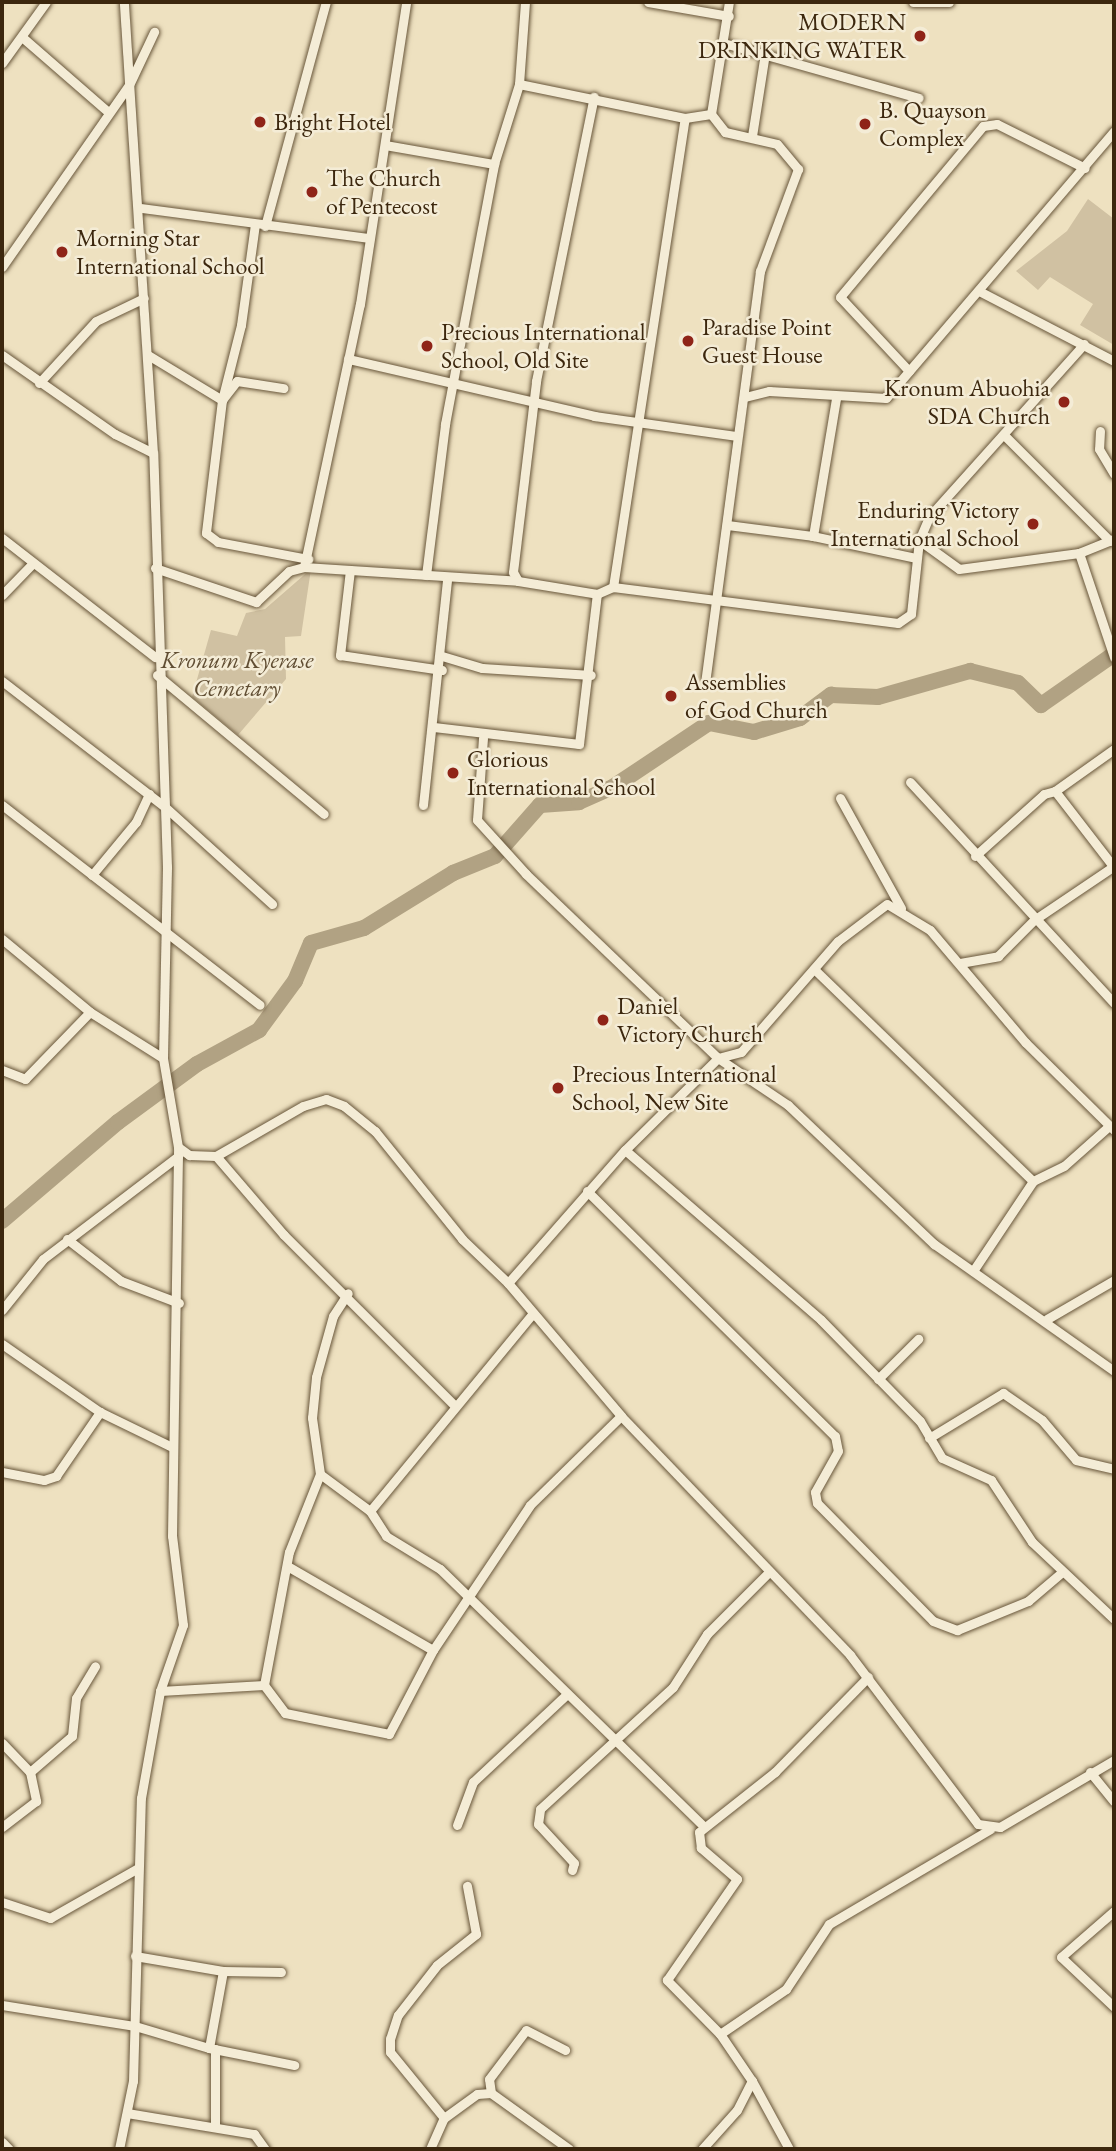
<!DOCTYPE html>
<html>
<head>
<meta charset="utf-8">
<style>
	body { margin:0 }
	#map { position:relative; width:1116px; height:2151px; overflow:hidden; background:#eee1c0; font-family:"EB Garamond",serif }
	div>[style] { position:absolute }
	[style*='--x'] { left:calc(var(--x)*1px); top:calc(var(--y)*1px); width:calc(var(--w)*1px); rotate:calc(var(--a)*1deg) }
	.green>* { inset:0; background:#d0c1a2 }
	.river>* { height:16px; margin:-8px; padding:0 8px; transform-origin:8px; border-radius:8px; background:#b1a283 }
	.roads { filter:drop-shadow(0 0 2px #68563a) drop-shadow(0 0 2px #68563a) }
	.minor>* { height:9px; margin:-4.5px; padding:0 4.5px; transform-origin:4.5px; border-radius:4.5px; background:#f4ecd6 }
	.dots>* { width:19px; height:19px; translate:-50% -50%; box-sizing:border-box; border:4px solid #f4ecd6; border-radius:50% }
	span { translate:-50% -50%; white-space:nowrap; text-align:center; line-height:1.15; -webkit-text-stroke:5px #f4ecd6; paint-order:stroke }
	.poi-label { font-size:24px; color:#3c270e }
	.right { translate:-100% -50%; text-align:right }
	.left { translate:0 -50%; text-align:left }
	.park-label { font-size:24px; color:#614e33; font-style:italic }
	.frame { position:absolute; inset:0; border:4px solid #3c270e; pointer-events:none }
</style>
</head>
<body>
<div id="map">
	<div class="green">
		<div style="clip-path:polygon(1088px 199px,1114px 219px,1114px 345px,1080px 325px,1093px 304px,1050px 277px,1038px 290px,1016px 271px,1067px 231px)"></div>
		<div style="clip-path:polygon(311px 569px,301px 636px,285px 637px,286px 679px,238px 735px,192px 697px,211px 630px,237px 636px,246px 613px,265px 609px)"></div>
	</div>
	<div class="river">
		<div style="--x:2;--y:1221;--w:153;--a:-40.5"></div>
		<div style="--x:118;--y:1122;--w:98;--a:-36.3"></div>
		<div style="--x:197;--y:1064;--w:71;--a:-28.7"></div>
		<div style="--x:259;--y:1030;--w:61;--a:-53.7"></div>
		<div style="--x:295;--y:981;--w:41;--a:-67.2"></div>
		<div style="--x:311;--y:943;--w:55;--a:-15.8"></div>
		<div style="--x:364;--y:928;--w:105;--a:-31.7"></div>
		<div style="--x:453;--y:873;--w:45;--a:-22"></div>
		<div style="--x:495;--y:856;--w:68;--a:-48.6"></div>
		<div style="--x:540;--y:805;--w:39;--a:-4"></div>
		<div style="--x:579;--y:802;--w:37;--a:-24"></div>
		<div style="--x:613;--y:787;--w:115;--a:-33.7"></div>
		<div style="--x:709;--y:723;--w:46;--a:11.3"></div>
		<div style="--x:754;--y:732;--w:48;--a:-16.9"></div>
		<div style="--x:800;--y:718;--w:39;--a:-37"></div>
		<div style="--x:831;--y:695;--w:47;--a:2.4"></div>
		<div style="--x:878;--y:697;--w:96;--a:-15.8"></div>
		<div style="--x:970;--y:671;--w:49;--a:14"></div>
		<div style="--x:1018;--y:683;--w:32;--a:44"></div>
		<div style="--x:1041;--y:705;--w:89;--a:-34.9"></div>
	</div>
	<div class="roads">
		<div class="minor">
			<div style="--x:648;--y:2;--w:82;--a:9.8"></div>
			<div style="--x:913;--y:2;--w:36;--a:0"></div>
			<div style="--x:22;--y:37;--w:111;--a:41"></div>
			<div style="--x:727;--y:44;--w:199;--a:15.7"></div>
			<div style="--x:2;--y:63;--w:75;--a:-54.2"></div>
			<div style="--x:519;--y:84;--w:169;--a:11.6"></div>
			<div style="--x:685;--y:118;--w:26;--a:-9"></div>
			<div style="--x:711;--y:114;--w:23;--a:52"></div>
			<div style="--x:725;--y:132;--w:53;--a:13"></div>
			<div style="--x:777;--y:144;--w:33;--a:50"></div>
			<div style="--x:798;--y:169;--w:109;--a:110.4"></div>
			<div style="--x:760;--y:271;--w:410;--a:97.6"></div>
			<div style="--x:711;--y:114;--w:113;--a:-80.9"></div>
			<div style="--x:752;--y:136;--w:84;--a:-81.1"></div>
			<div style="--x:385;--y:145;--w:111;--a:9.9"></div>
			<div style="--x:141;--y:208;--w:230;--a:7.5"></div>
			<div style="--x:255;--y:224;--w:102;--a:97.9"></div>
			<div style="--x:241;--y:325;--w:77;--a:104.2"></div>
			<div style="--x:222;--y:400;--w:134;--a:96.9"></div>
			<div style="--x:206;--y:533;--w:15;--a:37"></div>
			<div style="--x:218;--y:542;--w:92;--a:10.7"></div>
			<div style="--x:265;--y:226;--w:232;--a:-74.8"></div>
			<div style="--x:2;--y:267;--w:222;--a:-55.1"></div>
			<div style="--x:129;--y:85;--w:59;--a:-64.7"></div>
			<div style="--x:979;--y:291;--w:152;--a:27.4"></div>
			<div style="--x:1084;--y:344;--w:232;--a:131.9"></div>
			<div style="--x:929;--y:517;--w:25;--a:113"></div>
			<div style="--x:919;--y:540;--w:49;--a:35.9"></div>
			<div style="--x:959;--y:569;--w:121;--a:-7.6"></div>
			<div style="--x:1079;--y:553;--w:38;--a:-22"></div>
			<div style="--x:2;--y:355;--w:138;--a:35"></div>
			<div style="--x:115;--y:434;--w:42;--a:26.6"></div>
			<div style="--x:148;--y:355;--w:87;--a:31.3"></div>
			<div style="--x:222;--y:400;--w:24;--a:-52"></div>
			<div style="--x:237;--y:381;--w:47;--a:8.7"></div>
			<div style="--x:348;--y:359;--w:253;--a:13"></div>
			<div style="--x:594;--y:416;--w:143;--a:8"></div>
			<div style="--x:909;--y:371;--w:101;--a:-133"></div>
			<div style="--x:840;--y:297;--w:223;--a:-50.1"></div>
			<div style="--x:983;--y:126;--w:14;--a:-8"></div>
			<div style="--x:997;--y:124;--w:98;--a:26.6"></div>
			<div style="--x:39;--y:383;--w:84;--a:-47.4"></div>
			<div style="--x:96;--y:321;--w:53;--a:-25.6"></div>
			<div style="--x:745;--y:397;--w:25;--a:-14"></div>
			<div style="--x:769;--y:391;--w:117;--a:3.4"></div>
			<div style="--x:886;--y:398;--w:351;--a:-49.5"></div>
			<div style="--x:1100;--y:431;--w:18;--a:93"></div>
			<div style="--x:1099;--y:449;--w:29;--a:59"></div>
			<div style="--x:1006;--y:437;--w:147;--a:45"></div>
			<div style="--x:728;--y:525;--w:86;--a:7.4"></div>
			<div style="--x:813;--y:536;--w:140;--a:-80.5"></div>
			<div style="--x:813;--y:536;--w:105;--a:12.1"></div>
			<div style="--x:2;--y:538;--w:194;--a:37.9"></div>
			<div style="--x:1079;--y:553;--w:110;--a:71.4"></div>
			<div style="--x:304;--y:567;--w:269;--a:-78"></div>
			<div style="--x:360;--y:304;--w:305;--a:-81.3"></div>
			<div style="--x:155;--y:568;--w:107;--a:18.6"></div>
			<div style="--x:256;--y:602;--w:45;--a:-43.2"></div>
			<div style="--x:289;--y:571;--w:16;--a:-15"></div>
			<div style="--x:304;--y:567;--w:214;--a:3.7"></div>
			<div style="--x:518;--y:581;--w:80;--a:9.3"></div>
			<div style="--x:597;--y:594;--w:17;--a:-24"></div>
			<div style="--x:613;--y:587;--w:287;--a:7.2"></div>
			<div style="--x:898;--y:623;--w:16;--a:-35"></div>
			<div style="--x:911;--y:614;--w:74;--a:-83.8"></div>
			<div style="--x:350;--y:570;--w:86;--a:96.7"></div>
			<div style="--x:340;--y:655;--w:103;--a:8.4"></div>
			<div style="--x:426;--y:575;--w:152;--a:-82.8"></div>
			<div style="--x:445;--y:424;--w:265;--a:-79.3"></div>
			<div style="--x:494;--y:164;--w:84;--a:-72.6"></div>
			<div style="--x:519;--y:84;--w:82;--a:-85.8"></div>
			<div style="--x:518;--y:581;--w:10;--a:-119"></div>
			<div style="--x:513;--y:572;--w:192;--a:-83.1"></div>
			<div style="--x:536;--y:381;--w:290;--a:-78.5"></div>
			<div style="--x:613;--y:587;--w:474;--a:-81.3"></div>
			<div style="--x:2;--y:595;--w:43;--a:-45.9"></div>
			<div style="--x:442;--y:656;--w:42;--a:16.7"></div>
			<div style="--x:482;--y:668;--w:109;--a:3.7"></div>
			<div style="--x:157;--y:675;--w:217;--a:39.8"></div>
			<div style="--x:2;--y:681;--w:205;--a:37.7"></div>
			<div style="--x:164;--y:806;--w:146;--a:42.2"></div>
			<div style="--x:434;--y:727;--w:146;--a:6.7"></div>
			<div style="--x:579;--y:744;--w:151;--a:-83.2"></div>
			<div style="--x:483;--y:738;--w:82;--a:94.2"></div>
			<div style="--x:477;--y:820;--w:73;--a:47.8"></div>
			<div style="--x:526;--y:874;--w:266;--a:43.8"></div>
			<div style="--x:718;--y:1058;--w:84;--a:33.9"></div>
			<div style="--x:788;--y:1105;--w:202;--a:43.6"></div>
			<div style="--x:934;--y:1244;--w:220;--a:35.2"></div>
			<div style="--x:910;--y:782;--w:301;--a:47.3"></div>
			<div style="--x:1055;--y:791;--w:72;--a:-35.4"></div>
			<div style="--x:840;--y:798;--w:126;--a:61"></div>
			<div style="--x:2;--y:805;--w:326;--a:37.8"></div>
			<div style="--x:423;--y:805;--w:226;--a:-83.9"></div>
			<div style="--x:975;--y:856;--w:93;--a:-41.9"></div>
			<div style="--x:1044;--y:794;--w:11;--a:-15"></div>
			<div style="--x:1055;--y:791;--w:95;--a:52.3"></div>
			<div style="--x:92;--y:875;--w:69;--a:-50.3"></div>
			<div style="--x:136;--y:822;--w:31;--a:-65"></div>
			<div style="--x:2;--y:939;--w:114;--a:39.7"></div>
			<div style="--x:90;--y:1012;--w:86;--a:32.2"></div>
			<div style="--x:960;--y:963;--w:39;--a:-10"></div>
			<div style="--x:998;--y:956;--w:51;--a:-45"></div>
			<div style="--x:1034;--y:920;--w:97;--a:-34"></div>
			<div style="--x:814;--y:969;--w:305;--a:44.1"></div>
			<div style="--x:2;--y:1070;--w:25;--a:21"></div>
			<div style="--x:25;--y:1079;--w:93;--a:-45.9"></div>
			<div style="--x:178;--y:1147;--w:14;--a:36"></div>
			<div style="--x:189;--y:1155;--w:27;--a:2"></div>
			<div style="--x:216;--y:1156;--w:100;--a:-29.9"></div>
			<div style="--x:303;--y:1106;--w:24;--a:-17"></div>
			<div style="--x:326;--y:1099;--w:19;--a:21"></div>
			<div style="--x:344;--y:1106;--w:40;--a:39"></div>
			<div style="--x:375;--y:1131;--w:139;--a:51.1"></div>
			<div style="--x:462;--y:1239;--w:64;--a:43.7"></div>
			<div style="--x:508;--y:1283;--w:177;--a:-48.7"></div>
			<div style="--x:625;--y:1150;--w:131;--a:-44.7"></div>
			<div style="--x:718;--y:1058;--w:24;--a:-15"></div>
			<div style="--x:741;--y:1052;--w:147;--a:-48.9"></div>
			<div style="--x:838;--y:941;--w:61;--a:-37.1"></div>
			<div style="--x:887;--y:904;--w:50;--a:31.2"></div>
			<div style="--x:930;--y:930;--w:148;--a:49.7"></div>
			<div style="--x:1026;--y:1043;--w:124;--a:44.7"></div>
			<div style="--x:625;--y:1150;--w:259;--a:40.9"></div>
			<div style="--x:821;--y:1320;--w:141;--a:45.6"></div>
			<div style="--x:920;--y:1421;--w:43;--a:59.3"></div>
			<div style="--x:942;--y:1458;--w:54;--a:24.2"></div>
			<div style="--x:991;--y:1480;--w:74;--a:56.5"></div>
			<div style="--x:1032;--y:1542;--w:112;--a:43.2"></div>
			<div style="--x:216;--y:1156;--w:104;--a:49.3"></div>
			<div style="--x:284;--y:1235;--w:242;--a:45"></div>
			<div style="--x:587;--y:1191;--w:349;--a:44.7"></div>
			<div style="--x:835;--y:1436;--w:15;--a:79"></div>
			<div style="--x:838;--y:1451;--w:47;--a:119.3"></div>
			<div style="--x:815;--y:1492;--w:11;--a:80"></div>
			<div style="--x:817;--y:1503;--w:165;--a:45.5"></div>
			<div style="--x:933;--y:1621;--w:26;--a:21"></div>
			<div style="--x:957;--y:1630;--w:77;--a:-22.2"></div>
			<div style="--x:1028;--y:1601;--w:43;--a:-40.3"></div>
			<div style="--x:67;--y:1239;--w:68;--a:37.9"></div>
			<div style="--x:121;--y:1281;--w:62;--a:20.8"></div>
			<div style="--x:973;--y:1271;--w:108;--a:-56.3"></div>
			<div style="--x:1033;--y:1181;--w:34;--a:-26"></div>
			<div style="--x:1064;--y:1166;--w:60;--a:-41.6"></div>
			<div style="--x:508;--y:1283;--w:175;--a:49.6"></div>
			<div style="--x:621;--y:1416;--w:331;--a:46.2"></div>
			<div style="--x:850;--y:1655;--w:212;--a:52.9"></div>
			<div style="--x:978;--y:1824;--w:22;--a:8"></div>
			<div style="--x:1000;--y:1827;--w:132;--a:-30.4"></div>
			<div style="--x:2;--y:1310;--w:65;--a:-51.2"></div>
			<div style="--x:43;--y:1259;--w:170;--a:-37.3"></div>
			<div style="--x:1047;--y:1319;--w:78;--a:-30.2"></div>
			<div style="--x:2;--y:1344;--w:119;--a:34.8"></div>
			<div style="--x:100;--y:1412;--w:80;--a:25.9"></div>
			<div style="--x:878;--y:1379;--w:57;--a:-45"></div>
			<div style="--x:929;--y:1438;--w:87;--a:-31.3"></div>
			<div style="--x:1003;--y:1393;--w:47;--a:34.7"></div>
			<div style="--x:1042;--y:1420;--w:52;--a:49.6"></div>
			<div style="--x:1076;--y:1460;--w:39;--a:13"></div>
			<div style="--x:2;--y:1472;--w:43;--a:10.8"></div>
			<div style="--x:44;--y:1480;--w:13;--a:-18"></div>
			<div style="--x:56;--y:1476;--w:78;--a:-55.5"></div>
			<div style="--x:320;--y:1474;--w:57;--a:-98.1"></div>
			<div style="--x:312;--y:1418;--w:41;--a:-84.4"></div>
			<div style="--x:316;--y:1377;--w:63;--a:-74.4"></div>
			<div style="--x:333;--y:1316;--w:27;--a:-57"></div>
			<div style="--x:370;--y:1511;--w:256;--a:-50.5"></div>
			<div style="--x:289;--y:1567;--w:166;--a:30"></div>
			<div style="--x:433;--y:1650;--w:174;--a:-56.2"></div>
			<div style="--x:530;--y:1505;--w:127;--a:-44.4"></div>
			<div style="--x:264;--y:1685;--w:35;--a:53"></div>
			<div style="--x:285;--y:1713;--w:106;--a:11.4"></div>
			<div style="--x:389;--y:1734;--w:95;--a:-62.4"></div>
			<div style="--x:160;--y:1691;--w:104;--a:-3.3"></div>
			<div style="--x:264;--y:1685;--w:135;--a:-79.4"></div>
			<div style="--x:289;--y:1552;--w:84;--a:-68.3"></div>
			<div style="--x:320;--y:1474;--w:62;--a:36.5"></div>
			<div style="--x:370;--y:1511;--w:30;--a:57"></div>
			<div style="--x:386;--y:1536;--w:63;--a:31.4"></div>
			<div style="--x:440;--y:1569;--w:366;--a:44.3"></div>
			<div style="--x:2;--y:1743;--w:40;--a:46"></div>
			<div style="--x:30;--y:1772;--w:30;--a:78"></div>
			<div style="--x:36;--y:1801;--w:43;--a:142.6"></div>
			<div style="--x:30;--y:1772;--w:55;--a:-40.6"></div>
			<div style="--x:72;--y:1736;--w:38;--a:-84"></div>
			<div style="--x:76;--y:1698;--w:37;--a:-59"></div>
			<div style="--x:1090;--y:1772;--w:38;--a:51"></div>
			<div style="--x:457;--y:1825;--w:46;--a:-69.6"></div>
			<div style="--x:473;--y:1782;--w:126;--a:-43.1"></div>
			<div style="--x:572;--y:1870;--w:7;--a:-74"></div>
			<div style="--x:574;--y:1863;--w:53;--a:-132.7"></div>
			<div style="--x:538;--y:1824;--w:15;--a:-82"></div>
			<div style="--x:540;--y:1809;--w:180;--a:-42.5"></div>
			<div style="--x:673;--y:1687;--w:63;--a:-57.3"></div>
			<div style="--x:707;--y:1634;--w:86;--a:-45"></div>
			<div style="--x:2;--y:1902;--w:51;--a:18.4"></div>
			<div style="--x:50;--y:1918;--w:101;--a:-29.6"></div>
			<div style="--x:1114;--y:1911;--w:70;--a:139"></div>
			<div style="--x:1061;--y:1957;--w:73;--a:43.3"></div>
			<div style="--x:135;--y:1956;--w:89;--a:9.7"></div>
			<div style="--x:2;--y:2005;--w:135;--a:9"></div>
			<div style="--x:135;--y:2026;--w:77;--a:16.6"></div>
			<div style="--x:209;--y:2048;--w:78;--a:-79.7"></div>
			<div style="--x:223;--y:1971;--w:58;--a:1"></div>
			<div style="--x:720;--y:2034;--w:80;--a:-34.3"></div>
			<div style="--x:786;--y:1989;--w:78;--a:-56.5"></div>
			<div style="--x:829;--y:1924;--w:187;--a:-30.5"></div>
			<div style="--x:209;--y:2048;--w:87;--a:11.3"></div>
			<div style="--x:752;--y:2081;--w:77;--a:61.4"></div>
			<div style="--x:491;--y:2093;--w:14;--a:-98"></div>
			<div style="--x:489;--y:2079;--w:61;--a:-52.9"></div>
			<div style="--x:526;--y:2030;--w:44;--a:27.1"></div>
			<div style="--x:127;--y:2113;--w:129;--a:9.4"></div>
			<div style="--x:254;--y:2134;--w:19;--a:54"></div>
			<div style="--x:444;--y:2118;--w:41;--a:-36"></div>
			<div style="--x:477;--y:2094;--w:14;--a:-4"></div>
			<div style="--x:491;--y:2093;--w:96;--a:35.7"></div>
			<div style="--x:215;--y:2125;--w:76;--a:-90"></div>
			<div style="--x:2;--y:2142;--w:10;--a:45"></div>
			<div style="--x:119;--y:2149;--w:69;--a:-78.4"></div>
			<div style="--x:133;--y:2081;--w:283;--a:-88.4"></div>
			<div style="--x:141;--y:1798;--w:109;--a:-79.9"></div>
			<div style="--x:160;--y:1691;--w:70;--a:-70.8"></div>
			<div style="--x:183;--y:1625;--w:90;--a:-97"></div>
			<div style="--x:172;--y:1536;--w:389;--a:-89.1"></div>
			<div style="--x:178;--y:1147;--w:90;--a:-99.6"></div>
			<div style="--x:163;--y:1058;--w:191;--a:-88.8"></div>
			<div style="--x:167;--y:867;--w:414;--a:-91.9"></div>
			<div style="--x:153;--y:453;--w:452;--a:-93.7"></div>
			<div style="--x:430;--y:2149;--w:34;--a:-66"></div>
			<div style="--x:444;--y:2118;--w:85;--a:-129.3"></div>
			<div style="--x:390;--y:2052;--w:13;--a:-90"></div>
			<div style="--x:390;--y:2039;--w:25;--a:-72"></div>
			<div style="--x:398;--y:2015;--w:63;--a:-52"></div>
			<div style="--x:437;--y:1965;--w:50;--a:-38.5"></div>
			<div style="--x:476;--y:1934;--w:49;--a:-100.6"></div>
			<div style="--x:702;--y:2149;--w:52;--a:-48.1"></div>
			<div style="--x:737;--y:2110;--w:33;--a:-63"></div>
			<div style="--x:752;--y:2081;--w:57;--a:-124.2"></div>
			<div style="--x:720;--y:2034;--w:76;--a:-134.5"></div>
			<div style="--x:667;--y:1980;--w:123;--a:-55.3"></div>
			<div style="--x:737;--y:1879;--w:48;--a:-139.3"></div>
			<div style="--x:701;--y:1848;--w:16;--a:-97"></div>
			<div style="--x:699;--y:1832;--w:97;--a:-38.3"></div>
			<div style="--x:775;--y:1772;--w:133;--a:-45.6"></div>
		</div>
	</div>
	<div class="dots">
		<div style="left:920px;top:36px;background:#8f2418"></div>
		<div style="left:260px;top:122px;background:#8f2418"></div>
		<div style="left:865px;top:124px;background:#8f2418"></div>
		<div style="left:312px;top:192px;background:#8f2418"></div>
		<div style="left:62px;top:252px;background:#8f2418"></div>
		<div style="left:688px;top:341px;background:#8f2418"></div>
		<div style="left:427px;top:346px;background:#8f2418"></div>
		<div style="left:1064px;top:402px;background:#8f2418"></div>
		<div style="left:1033px;top:524px;background:#8f2418"></div>
		<div style="left:671px;top:696px;background:#8f2418"></div>
		<div style="left:453px;top:773px;background:#8f2418"></div>
		<div style="left:603px;top:1020px;background:#8f2418"></div>
		<div style="left:558px;top:1088px;background:#8f2418"></div>
	</div>
	<div class="poi-label">
		<span class="right" style="left:906px;top:36px">MODERN<br>DRINKING WATER</span>
		<span class="left" style="left:879px;top:124px">B. Quayson<br>Complex</span>
		<span class="left" style="left:274px;top:122px">Bright Hotel</span>
		<span class="left" style="left:326px;top:192px">The Church<br>of Pentecost</span>
		<span class="left" style="left:76px;top:252px">Morning Star<br>International School</span>
		<span class="left" style="left:702px;top:341px">Paradise Point<br>Guest House</span>
		<span class="left" style="left:441px;top:346px">Precious International<br>School, Old Site</span>
		<span class="right" style="left:1050px;top:402px">Kronum Abuohia<br>SDA Church</span>
		<span class="right" style="left:1019px;top:524px">Enduring Victory<br>International School</span>
		<span class="left" style="left:685px;top:696px">Assemblies<br>of God Church</span>
		<span class="left" style="left:467px;top:773px">Glorious<br>International School</span>
		<span class="left" style="left:617px;top:1020px">Daniel<br>Victory Church</span>
		<span class="left" style="left:572px;top:1088px">Precious International<br>School, New Site</span>
	</div>
	<div class="park-label">
		<span style="left:237px;top:674px">Kronum Kyerase<br>Cemetary</span>
	</div>
	<div class="frame"></div>
</div>
</body>
</html>
